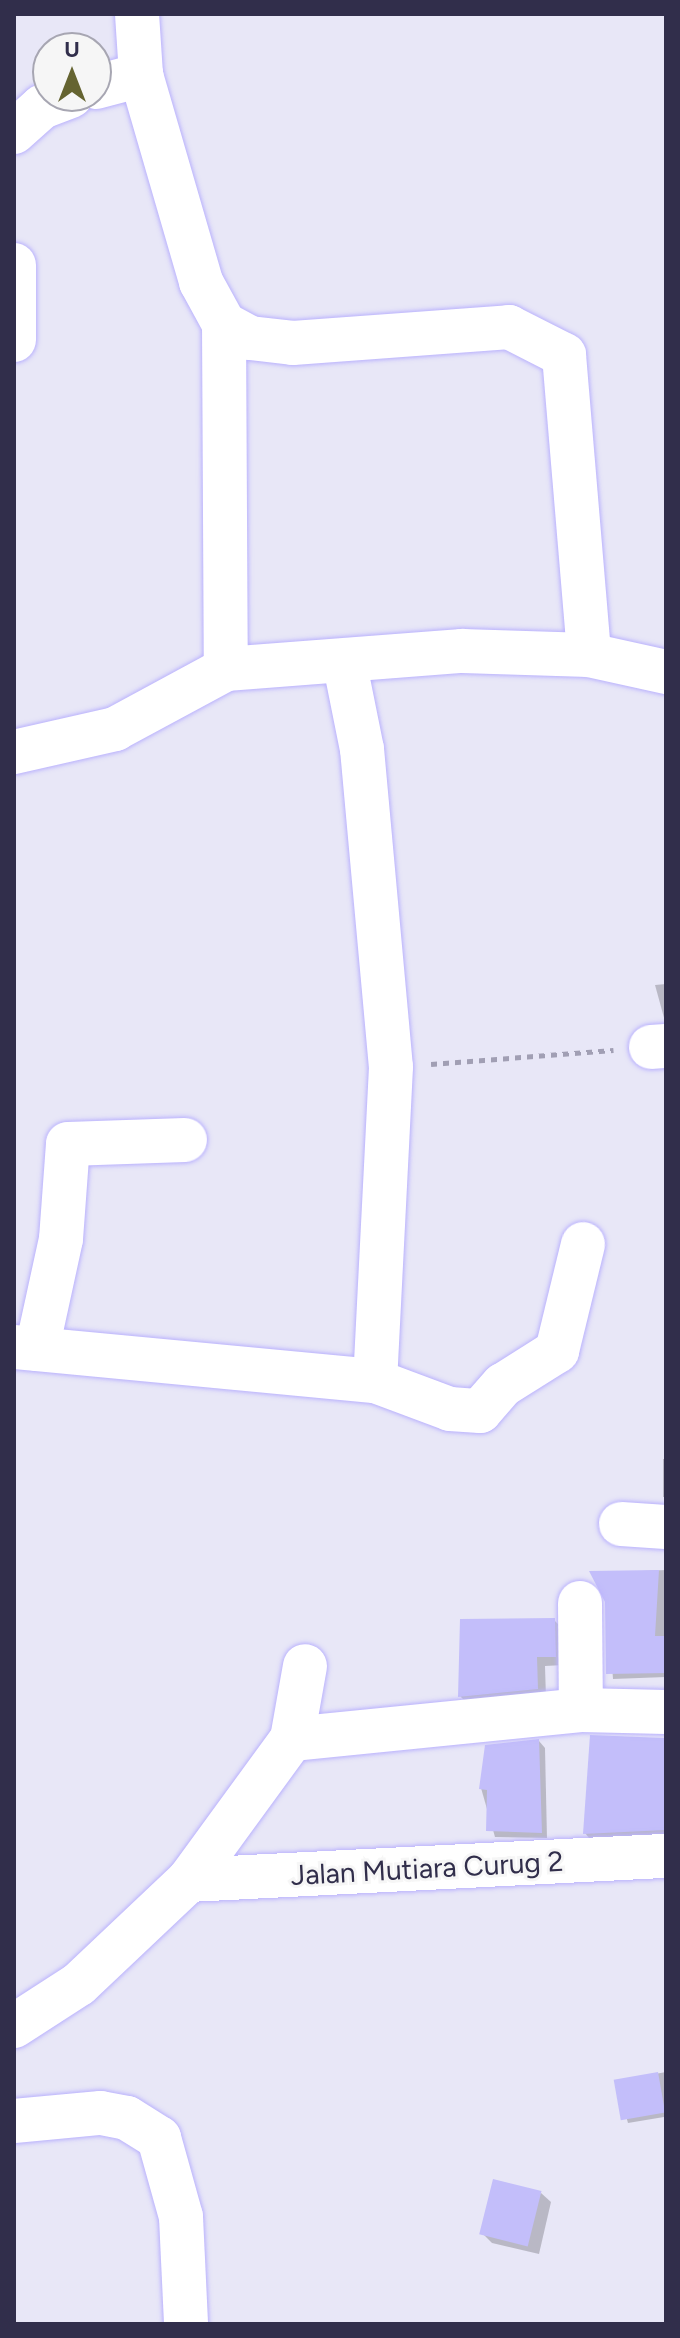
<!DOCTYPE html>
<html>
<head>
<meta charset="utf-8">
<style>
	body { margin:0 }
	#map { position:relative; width:680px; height:2338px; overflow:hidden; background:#e8e7f7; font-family:Figtree,sans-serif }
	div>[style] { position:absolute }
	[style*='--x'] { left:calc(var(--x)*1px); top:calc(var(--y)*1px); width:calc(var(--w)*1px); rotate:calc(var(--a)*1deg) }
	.shadow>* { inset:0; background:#0003; transform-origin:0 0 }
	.building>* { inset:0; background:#c3befa; transform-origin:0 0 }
	.path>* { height:5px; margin-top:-2.5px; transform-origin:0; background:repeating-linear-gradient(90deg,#a19fb4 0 6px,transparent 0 12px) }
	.roads { filter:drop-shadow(0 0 2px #bab2fd) drop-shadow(0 0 2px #bab2fd) }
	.minor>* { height:44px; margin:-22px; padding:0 22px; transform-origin:22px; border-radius:22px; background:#fff }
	span { translate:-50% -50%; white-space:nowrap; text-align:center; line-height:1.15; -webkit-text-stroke:6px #f6f6f6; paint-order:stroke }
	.street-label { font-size:28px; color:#312e4b }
	.frame { position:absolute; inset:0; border:16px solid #312e4b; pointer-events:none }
	.north { position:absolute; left:32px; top:32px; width:80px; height:80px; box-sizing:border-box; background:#f6f6f6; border:2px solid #a7a6b2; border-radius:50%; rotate:0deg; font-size:22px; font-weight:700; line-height:32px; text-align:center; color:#312e4b }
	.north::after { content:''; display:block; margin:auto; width:28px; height:36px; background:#656431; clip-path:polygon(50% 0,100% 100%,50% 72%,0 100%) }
</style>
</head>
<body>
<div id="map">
	<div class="shadow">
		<div style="clip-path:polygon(666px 984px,666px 1025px,655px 985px)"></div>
		<div style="left:663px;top:1459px;width:3px;height:38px"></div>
		<div style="clip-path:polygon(666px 1570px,666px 1677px,613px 1679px,607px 1602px,592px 1573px)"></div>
		<div style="clip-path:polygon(554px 1620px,563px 1629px,564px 1665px,545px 1666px,546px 1698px,469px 1705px,460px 1696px)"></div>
		<div style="clip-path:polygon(663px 1740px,666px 1834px,589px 1838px,585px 1833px)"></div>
		<div style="clip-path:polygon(539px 1741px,545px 1748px,547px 1838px,495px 1837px,481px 1788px)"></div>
		<div style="clip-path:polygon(666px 2072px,666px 2198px,664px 2117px,628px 2123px,616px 2081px)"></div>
		<div style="clip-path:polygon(541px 2193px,551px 2202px,539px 2254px,492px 2243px,482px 2233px)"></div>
	</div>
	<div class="building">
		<div style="clip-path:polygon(659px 1570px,655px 1636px,666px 1636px,666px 1673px,606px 1674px,605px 1602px,589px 1571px)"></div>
		<div style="clip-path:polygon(555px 1618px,556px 1657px,537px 1657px,538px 1689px,458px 1697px,460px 1619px)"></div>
		<div style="clip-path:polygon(590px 1735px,664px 1738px,666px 1830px,583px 1834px)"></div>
		<div style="clip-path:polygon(539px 1739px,542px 1833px,486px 1831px,487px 1790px,479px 1789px,485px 1745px)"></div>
		<div style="left:658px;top:2072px;width:41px;height:45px;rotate:80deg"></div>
		<div style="left:493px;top:2179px;width:50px;height:57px;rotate:14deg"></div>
	</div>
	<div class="path">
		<div style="--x:431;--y:1064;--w:183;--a:-4.4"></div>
	</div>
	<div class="roads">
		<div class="minor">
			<div style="--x:137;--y:14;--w:61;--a:86.2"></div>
			<div style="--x:141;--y:75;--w:216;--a:73.8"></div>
			<div style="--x:201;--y:282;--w:48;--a:61.3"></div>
			<div style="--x:224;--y:324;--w:345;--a:89.7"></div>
			<div style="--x:96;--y:87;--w:47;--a:-14.9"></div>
			<div style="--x:14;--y:132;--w:38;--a:-42"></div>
			<div style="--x:42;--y:107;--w:31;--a:-21"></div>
			<div style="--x:14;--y:265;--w:75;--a:90"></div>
			<div style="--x:224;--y:324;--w:30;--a:28"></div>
			<div style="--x:250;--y:338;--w:43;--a:6.6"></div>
			<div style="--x:293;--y:343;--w:217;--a:-4.2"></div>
			<div style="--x:509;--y:327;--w:62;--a:27"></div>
			<div style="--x:564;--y:355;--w:301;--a:85.2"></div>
			<div style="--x:345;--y:665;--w:86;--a:78.6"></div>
			<div style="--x:362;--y:749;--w:319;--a:84.8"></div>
			<div style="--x:391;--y:1067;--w:314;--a:92.9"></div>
			<div style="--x:14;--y:752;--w:104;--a:-12.8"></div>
			<div style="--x:115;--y:729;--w:126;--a:-28.4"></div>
			<div style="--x:226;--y:669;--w:237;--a:-4.4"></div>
			<div style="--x:462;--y:651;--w:127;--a:1.8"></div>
			<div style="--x:589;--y:655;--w:79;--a:12.4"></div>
			<div style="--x:651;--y:1047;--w:15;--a:-4"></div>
			<div style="--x:14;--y:1347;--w:363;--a:5.4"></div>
			<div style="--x:375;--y:1381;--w:80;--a:20.5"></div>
			<div style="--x:450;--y:1409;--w:30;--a:4"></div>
			<div style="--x:480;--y:1411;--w:35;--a:-49"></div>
			<div style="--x:503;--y:1385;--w:64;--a:-32.2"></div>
			<div style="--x:557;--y:1351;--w:110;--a:-76.3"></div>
			<div style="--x:37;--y:1349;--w:113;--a:-77.7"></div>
			<div style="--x:61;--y:1239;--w:95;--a:-85.8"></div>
			<div style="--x:68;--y:1144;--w:117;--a:-2"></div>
			<div style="--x:621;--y:1524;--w:45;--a:3.8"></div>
			<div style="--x:580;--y:1603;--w:107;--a:89.5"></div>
			<div style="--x:292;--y:1739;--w:290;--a:-5.7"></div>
			<div style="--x:581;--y:1710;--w:85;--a:1.3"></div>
			<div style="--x:189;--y:1880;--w:478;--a:-2.9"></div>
			<div style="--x:14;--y:2026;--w:77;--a:-32.9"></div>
			<div style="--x:79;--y:1984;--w:151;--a:-43.4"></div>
			<div style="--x:189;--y:1880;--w:175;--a:-53.9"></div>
			<div style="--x:292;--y:1739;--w:74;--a:-79.9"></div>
			<div style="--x:14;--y:2121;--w:87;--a:-5.3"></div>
			<div style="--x:101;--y:2113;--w:26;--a:11"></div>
			<div style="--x:127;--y:2118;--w:38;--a:32"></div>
			<div style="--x:159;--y:2138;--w:82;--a:74.4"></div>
			<div style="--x:181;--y:2217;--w:107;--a:87.3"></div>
		</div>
	</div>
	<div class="street-label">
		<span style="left:427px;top:1868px;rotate:-3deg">Jalan Mutiara Curug 2</span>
	</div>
	<div class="frame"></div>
	<div class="north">U</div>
</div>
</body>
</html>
